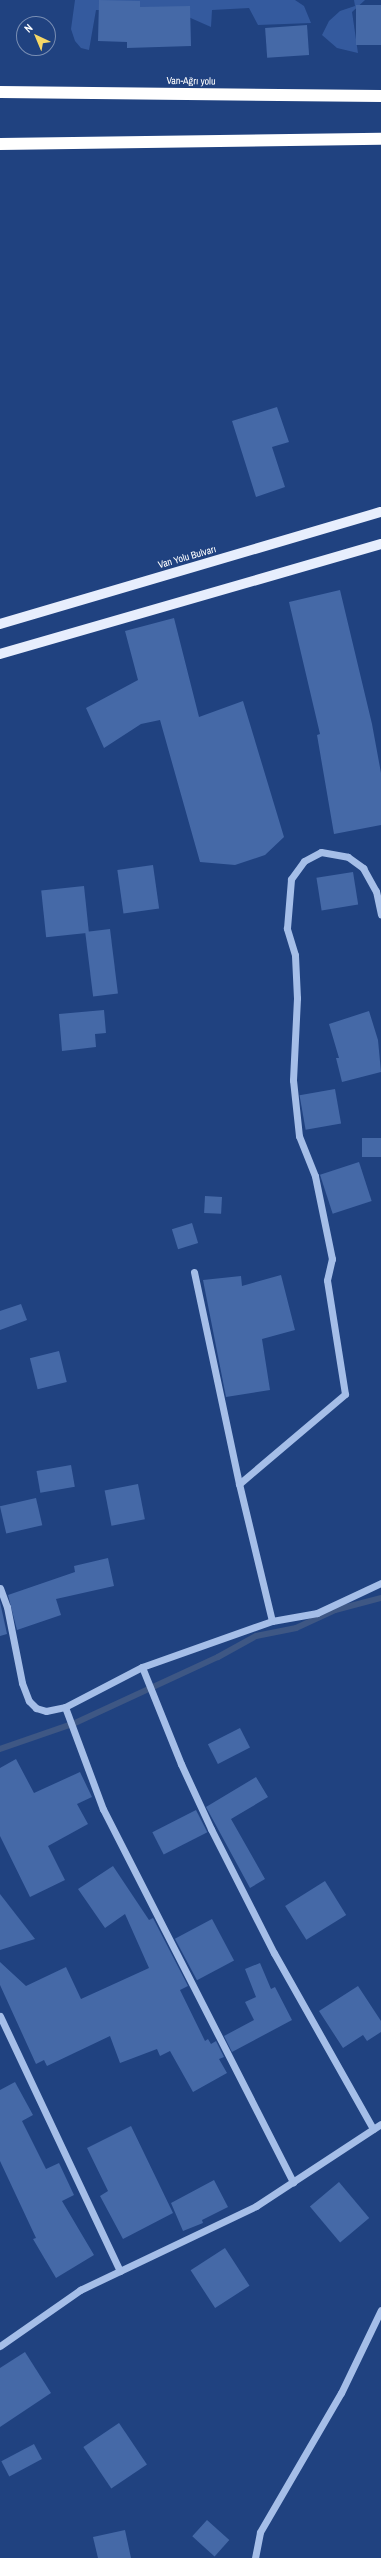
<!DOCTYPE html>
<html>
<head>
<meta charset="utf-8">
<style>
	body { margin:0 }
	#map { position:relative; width:381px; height:2558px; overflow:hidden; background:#204280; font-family:"Archivo Narrow",sans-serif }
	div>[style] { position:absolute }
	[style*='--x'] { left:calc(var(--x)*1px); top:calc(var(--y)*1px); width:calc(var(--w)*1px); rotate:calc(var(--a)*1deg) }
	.green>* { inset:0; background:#345a9e }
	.stream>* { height:6px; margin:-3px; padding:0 3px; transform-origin:3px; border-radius:3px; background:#3e5784 }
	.building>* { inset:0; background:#4569a7; transform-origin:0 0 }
	.minor>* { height:7px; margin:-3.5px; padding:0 3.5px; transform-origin:3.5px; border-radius:3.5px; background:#a5bee8 }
	.major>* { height:10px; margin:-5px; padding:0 5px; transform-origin:5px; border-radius:5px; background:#e7eefd }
	.highway>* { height:12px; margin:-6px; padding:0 6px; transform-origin:6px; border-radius:6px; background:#fff }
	span { translate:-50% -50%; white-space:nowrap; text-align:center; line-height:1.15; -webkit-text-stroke:3px #204280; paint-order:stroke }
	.street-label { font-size:10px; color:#fff }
	.north { position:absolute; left:16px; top:16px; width:40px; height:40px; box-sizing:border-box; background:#204280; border:1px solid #798eb3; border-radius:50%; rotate:316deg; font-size:11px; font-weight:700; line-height:16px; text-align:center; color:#fff }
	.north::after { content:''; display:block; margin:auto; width:14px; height:18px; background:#f5d766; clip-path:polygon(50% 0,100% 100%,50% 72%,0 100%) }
</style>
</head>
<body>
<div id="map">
	<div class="green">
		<div style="clip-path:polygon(75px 0,295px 0,304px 6px,311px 23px,258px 25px,249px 8px,212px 10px,211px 27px,177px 12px,96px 10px,89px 50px,81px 48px,75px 41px,71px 29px)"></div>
		<div style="clip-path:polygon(354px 0,365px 0,352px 12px,358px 53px,337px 48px,322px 35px,329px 21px,340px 11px,355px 6px)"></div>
	</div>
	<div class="stream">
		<div style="--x:0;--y:1749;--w:79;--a:-19.1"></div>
		<div style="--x:75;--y:1723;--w:157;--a:-24.8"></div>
		<div style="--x:218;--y:1657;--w:43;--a:-28.9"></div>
		<div style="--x:256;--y:1636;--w:41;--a:-11.3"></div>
		<div style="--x:296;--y:1628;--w:43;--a:-24.8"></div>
		<div style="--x:335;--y:1610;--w:48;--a:-14.6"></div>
	</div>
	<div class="building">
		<div style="clip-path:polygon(99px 0,140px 1px,140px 7px,190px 6px,191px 46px,127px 48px,127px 42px,98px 41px)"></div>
		<div style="left:381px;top:5px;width:40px;height:25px;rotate:90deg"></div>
		<div style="left:307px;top:25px;width:30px;height:42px;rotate:86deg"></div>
		<div style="clip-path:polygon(277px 407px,289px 442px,272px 447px,285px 487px,256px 497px,232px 421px)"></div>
		<div style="clip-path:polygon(340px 590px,372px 724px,381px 773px,381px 825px,334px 834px,317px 735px,320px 734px,289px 602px)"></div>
		<div style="clip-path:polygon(174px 618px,199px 717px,243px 701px,284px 837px,265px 855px,235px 865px,200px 862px,160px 720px,141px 724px,104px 748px,86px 708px,138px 680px,125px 631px)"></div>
		<div style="left:153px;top:865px;width:44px;height:36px;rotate:82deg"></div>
		<div style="left:353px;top:872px;width:33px;height:37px;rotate:81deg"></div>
		<div style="left:84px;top:886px;width:47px;height:43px;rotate:84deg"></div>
		<div style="left:110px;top:929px;width:65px;height:25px;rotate:83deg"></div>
		<div style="clip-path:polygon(104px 1010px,106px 1033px,95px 1034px,96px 1047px,62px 1051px,59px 1014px)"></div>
		<div style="clip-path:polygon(369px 1011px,378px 1040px,381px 1072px,342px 1082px,336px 1058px,339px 1058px,329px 1024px)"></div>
		<div style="left:335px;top:1089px;width:35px;height:36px;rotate:80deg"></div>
		<div style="left:381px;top:1138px;width:19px;height:19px;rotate:90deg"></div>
		<div style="left:359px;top:1162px;width:41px;height:41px;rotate:72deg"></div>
		<div style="left:205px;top:1196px;width:17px;height:17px;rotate:3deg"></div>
		<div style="left:192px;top:1223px;width:21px;height:21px;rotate:73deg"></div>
		<div style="clip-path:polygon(281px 1275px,295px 1330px,262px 1339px,270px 1390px,226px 1397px,203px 1280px,241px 1276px,242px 1286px)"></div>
		<div style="clip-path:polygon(21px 1304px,27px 1320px,0 1330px,0 1311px)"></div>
		<div style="left:59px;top:1351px;width:32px;height:30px;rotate:76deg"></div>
		<div style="left:71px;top:1465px;width:22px;height:35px;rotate:80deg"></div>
		<div style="left:138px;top:1484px;width:36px;height:34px;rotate:79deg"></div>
		<div style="left:36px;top:1498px;width:28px;height:37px;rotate:77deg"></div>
		<div style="clip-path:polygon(108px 1558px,114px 1586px,56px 1599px,61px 1615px,17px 1630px,8px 1595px,75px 1572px,74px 1566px)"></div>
		<div style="clip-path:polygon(0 1602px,7px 1634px,0 1636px)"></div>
		<div style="left:240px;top:1728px;width:22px;height:36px;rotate:63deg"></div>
		<div style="clip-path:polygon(16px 1759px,34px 1793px,80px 1772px,92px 1797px,77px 1804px,88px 1824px,48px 1846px,65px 1880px,30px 1897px,0 1836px,0 1768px)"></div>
		<div style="clip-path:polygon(256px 1777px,268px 1797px,231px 1819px,265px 1879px,250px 1888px,206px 1807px)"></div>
		<div style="left:196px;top:1810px;width:25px;height:49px;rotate:63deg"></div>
		<div style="clip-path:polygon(113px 1866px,149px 1920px,153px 1918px,188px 1986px,180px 1990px,205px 2041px,208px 2039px,211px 2044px,216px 2041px,224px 2057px,219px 2059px,227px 2073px,193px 2092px,170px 2051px,160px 2056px,157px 2049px,120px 2063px,110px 2036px,47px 2066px,44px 2060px,36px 2064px,0 1985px,0 1962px,26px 1986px,66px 1967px,81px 1999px,149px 1968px,125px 1914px,105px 1928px,78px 1889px)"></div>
		<div style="left:325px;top:1881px;width:40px;height:47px;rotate:58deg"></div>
		<div style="clip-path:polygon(0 1894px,35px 1939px,0 1950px)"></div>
		<div style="left:212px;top:1919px;width:47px;height:42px;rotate:62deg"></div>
		<div style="clip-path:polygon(260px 1963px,271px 1989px,275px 1987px,292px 2020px,232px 2052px,224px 2036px,254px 2020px,245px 2002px,256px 1997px,245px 1969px)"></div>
		<div style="clip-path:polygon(358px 1986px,381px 2021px,381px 2032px,367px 2041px,363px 2035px,343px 2048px,319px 2011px)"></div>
		<div style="clip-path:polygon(15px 2082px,33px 2115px,22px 2121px,46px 2169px,59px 2163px,74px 2195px,62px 2201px,94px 2255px,56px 2278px,33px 2239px,36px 2238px,0 2161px,0 2090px)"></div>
		<div style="clip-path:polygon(131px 2126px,173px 2213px,123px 2239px,100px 2196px,108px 2191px,87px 2148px)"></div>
		<div style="clip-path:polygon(214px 2180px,228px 2207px,202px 2220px,203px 2223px,183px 2231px,171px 2203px)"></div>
		<div style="left:339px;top:2182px;width:47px;height:38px;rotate:50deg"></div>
		<div style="left:225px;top:2248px;width:45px;height:41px;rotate:57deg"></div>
		<div style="clip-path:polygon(25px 2352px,51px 2393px,0 2427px,0 2368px)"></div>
		<div style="left:119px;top:2423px;width:50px;height:43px;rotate:56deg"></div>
		<div style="left:34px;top:2444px;width:17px;height:37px;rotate:62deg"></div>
		<div style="left:207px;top:2520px;width:30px;height:22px;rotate:42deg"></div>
		<div style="clip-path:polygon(125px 2530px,131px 2558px,98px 2558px,93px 2537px)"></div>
	</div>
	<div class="minor">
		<div style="--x:194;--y:1272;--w:217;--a:78"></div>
		<div style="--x:0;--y:1588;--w:20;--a:70"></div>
		<div style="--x:7;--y:1607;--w:77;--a:78.8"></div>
		<div style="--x:22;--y:1683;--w:19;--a:69"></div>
		<div style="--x:29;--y:1701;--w:10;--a:45"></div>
		<div style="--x:36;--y:1708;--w:10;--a:17"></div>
		<div style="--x:46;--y:1711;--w:19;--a:-12"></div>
		<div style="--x:65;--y:1707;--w:87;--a:-27.5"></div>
		<div style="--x:142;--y:1667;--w:138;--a:-19.5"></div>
		<div style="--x:272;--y:1621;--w:46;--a:-10.1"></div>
		<div style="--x:317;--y:1613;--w:71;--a:-25.1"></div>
		<div style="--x:272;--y:1621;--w:141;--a:-103.5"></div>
		<div style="--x:239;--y:1484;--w:139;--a:-40.3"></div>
		<div style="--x:345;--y:1394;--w:115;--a:-99"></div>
		<div style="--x:327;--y:1280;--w:22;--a:-77"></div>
		<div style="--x:332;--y:1259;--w:85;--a:-101.6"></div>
		<div style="--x:315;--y:1176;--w:43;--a:-111.8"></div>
		<div style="--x:299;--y:1136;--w:56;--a:-96.1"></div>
		<div style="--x:293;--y:1080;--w:82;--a:-87.2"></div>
		<div style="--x:297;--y:998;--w:43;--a:-92.7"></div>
		<div style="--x:295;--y:955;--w:28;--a:-107"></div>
		<div style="--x:287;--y:928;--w:49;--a:-85.3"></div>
		<div style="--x:291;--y:879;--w:22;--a:-54"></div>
		<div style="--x:304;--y:861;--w:19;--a:-28"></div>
		<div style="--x:321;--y:852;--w:27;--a:10"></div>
		<div style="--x:348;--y:857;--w:19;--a:36"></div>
		<div style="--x:363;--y:868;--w:26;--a:61"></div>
		<div style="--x:376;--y:891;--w:24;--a:78"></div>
		<div style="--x:142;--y:1667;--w:105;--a:68.1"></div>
		<div style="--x:181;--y:1764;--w:72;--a:65.2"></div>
		<div style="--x:211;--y:1829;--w:139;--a:63.1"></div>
		<div style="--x:274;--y:1953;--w:202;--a:60.6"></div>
		<div style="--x:65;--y:1707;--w:109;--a:69.6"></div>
		<div style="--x:103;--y:1809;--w:419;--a:63"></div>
		<div style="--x:0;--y:2016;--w:282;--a:64.8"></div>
		<div style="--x:0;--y:2346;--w:98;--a:-35"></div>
		<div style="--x:80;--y:2290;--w:195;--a:-25.5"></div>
		<div style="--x:256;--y:2206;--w:149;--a:-33.3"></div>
		<div style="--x:255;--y:2558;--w:26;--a:-79"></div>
		<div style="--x:260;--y:2532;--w:161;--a:-59.8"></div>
		<div style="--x:341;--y:2393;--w:92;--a:-64.3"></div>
	</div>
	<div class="major">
		<div style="--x:0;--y:624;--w:397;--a:-16.4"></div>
		<div style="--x:0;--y:654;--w:397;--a:-16.1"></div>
	</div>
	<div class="highway">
		<div style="--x:0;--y:92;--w:381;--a:0.6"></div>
		<div style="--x:0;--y:144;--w:381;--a:-0.8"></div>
	</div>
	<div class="street-label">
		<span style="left:191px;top:81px;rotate:1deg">Van-Ağrı yolu</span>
		<span style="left:187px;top:557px;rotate:-16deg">Van Yolu Bulvarı</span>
	</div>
	<div class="north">N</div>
</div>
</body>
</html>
